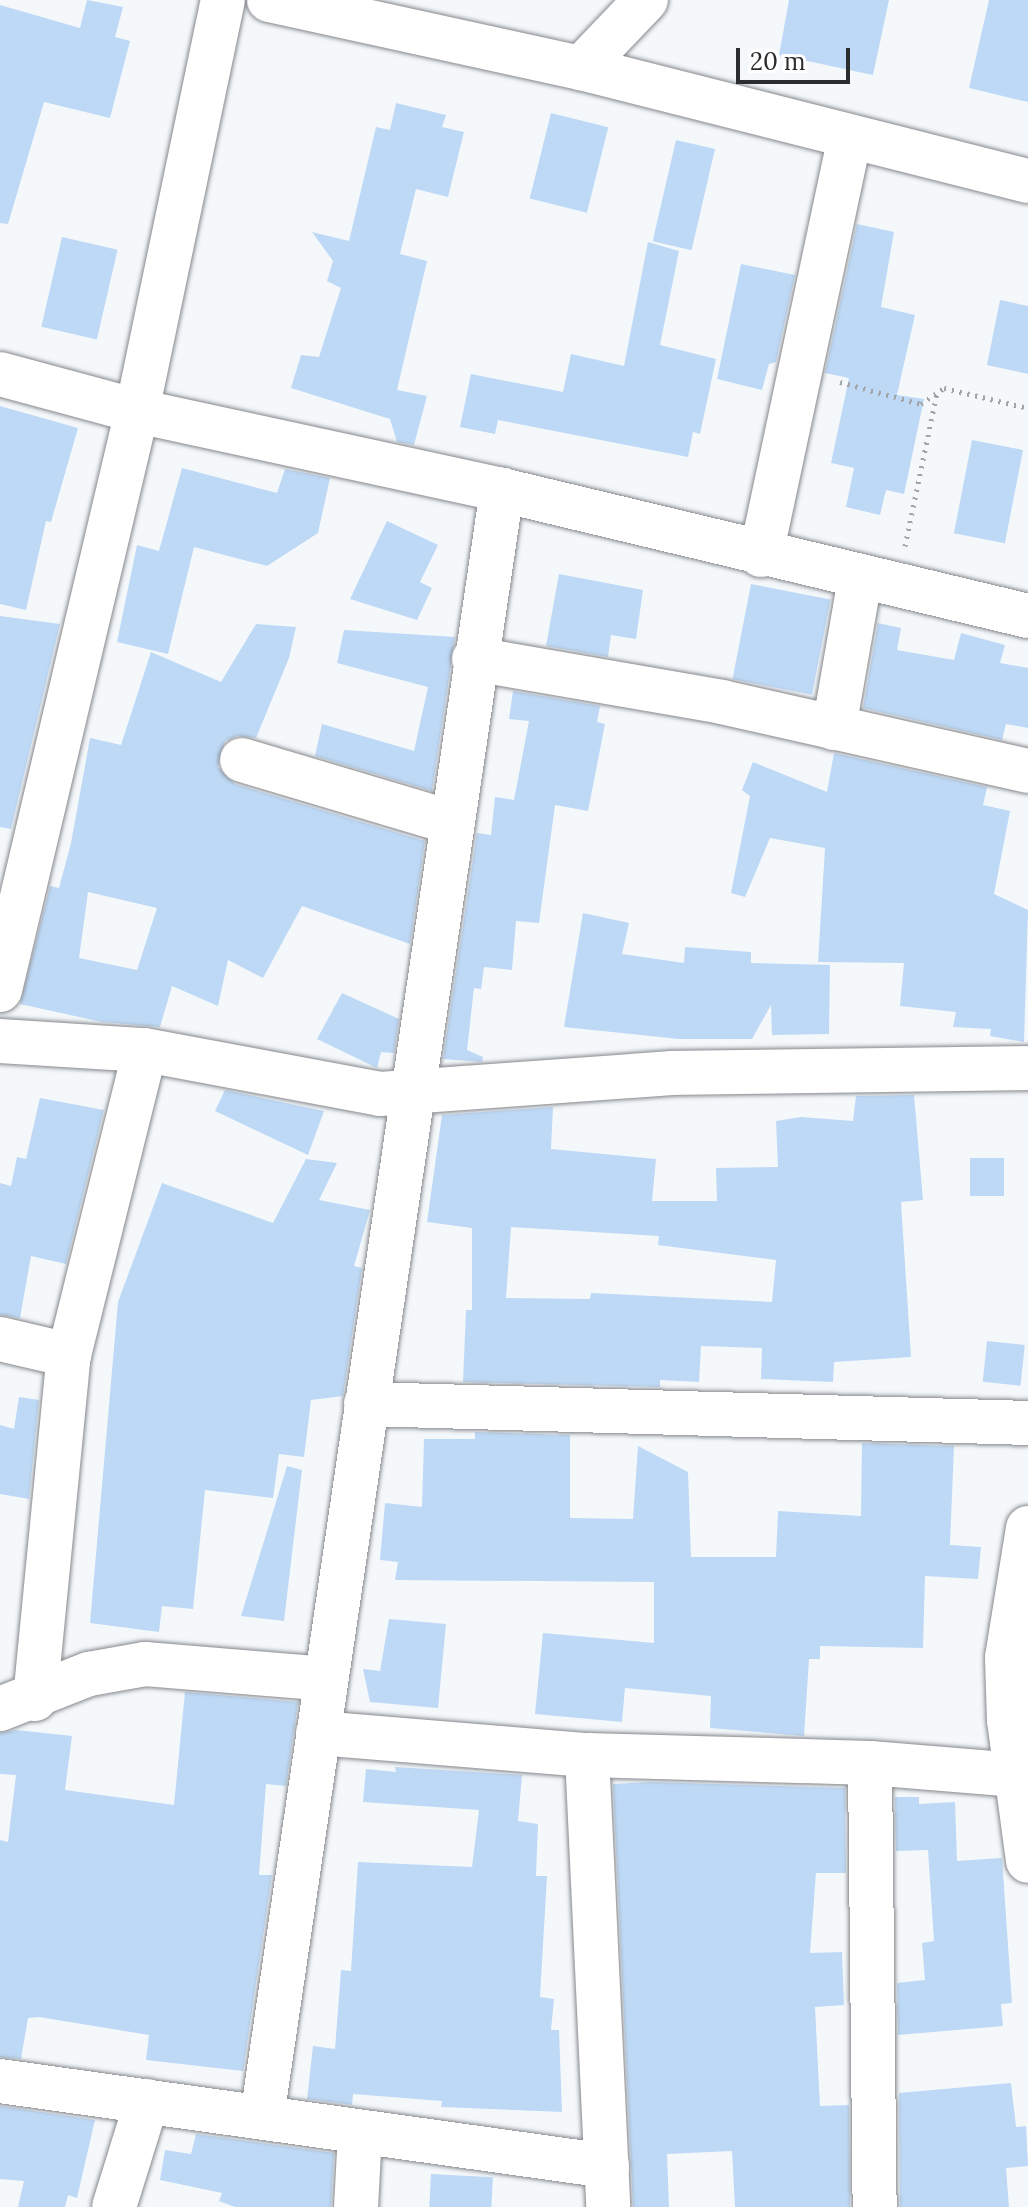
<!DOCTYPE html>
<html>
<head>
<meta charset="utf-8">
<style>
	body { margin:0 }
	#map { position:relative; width:1028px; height:2207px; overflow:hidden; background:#f4f8fb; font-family:Lora,serif }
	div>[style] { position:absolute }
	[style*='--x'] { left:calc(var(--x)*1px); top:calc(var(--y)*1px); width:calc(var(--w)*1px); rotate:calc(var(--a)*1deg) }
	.building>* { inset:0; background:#bed9f6; transform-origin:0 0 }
	.path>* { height:5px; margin-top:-2.5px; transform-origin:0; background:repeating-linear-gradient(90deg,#a2a5a7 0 2px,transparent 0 8px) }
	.roads { filter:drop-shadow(0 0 2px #86888c) drop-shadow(0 0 2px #86888c) }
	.minor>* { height:44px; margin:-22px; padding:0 22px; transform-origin:22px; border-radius:22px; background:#fff }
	span { translate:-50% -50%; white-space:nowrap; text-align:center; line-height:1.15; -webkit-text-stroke:8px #fff; paint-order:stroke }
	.scale { position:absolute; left:736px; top:48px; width:114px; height:36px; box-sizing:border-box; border:4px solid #2b2c2d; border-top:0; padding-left:10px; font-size:24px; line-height:28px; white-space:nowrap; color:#2b2c2d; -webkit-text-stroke:6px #fff; paint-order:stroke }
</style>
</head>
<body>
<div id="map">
	<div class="building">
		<div style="clip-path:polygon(87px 0,123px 7px,115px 37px,130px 41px,110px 118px,44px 102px,8px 224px,0 223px,0 5px,80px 28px)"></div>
		<div style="clip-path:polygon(789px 0,889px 0,873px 75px,779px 55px)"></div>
		<div style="clip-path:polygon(989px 0,1028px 0,1028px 102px,969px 88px)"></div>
		<div style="clip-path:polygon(396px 103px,446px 115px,442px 127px,464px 132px,448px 197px,416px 189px,400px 254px,427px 261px,397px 390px,427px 396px,414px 445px,397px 442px,390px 419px,291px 388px,301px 355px,319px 357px,341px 288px,327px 281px,333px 261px,312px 232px,349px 241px,376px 127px,390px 130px)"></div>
		<div style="left:551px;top:113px;width:59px;height:88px;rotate:14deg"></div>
		<div style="left:676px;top:140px;width:40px;height:104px;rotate:13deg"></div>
		<div style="clip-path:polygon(857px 224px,894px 232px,881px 307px,915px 315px,897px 395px,924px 399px,904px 494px,886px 490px,880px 515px,846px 507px,854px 468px,831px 463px,849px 378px,825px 373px)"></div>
		<div style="left:62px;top:237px;width:57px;height:92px;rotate:13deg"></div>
		<div style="clip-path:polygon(648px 242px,679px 251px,660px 345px,716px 359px,700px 434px,693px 432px,688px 457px,498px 420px,495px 434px,460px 427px,471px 374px,563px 392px,571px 354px,624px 366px)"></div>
		<div style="clip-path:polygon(741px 264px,795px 275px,776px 362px,769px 364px,762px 390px,717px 379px)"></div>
		<div style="clip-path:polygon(1000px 300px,1028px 306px,1028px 374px,987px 365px)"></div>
		<div style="clip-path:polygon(0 406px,78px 428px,51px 522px,46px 521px,26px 610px,0 604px)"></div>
		<div style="left:972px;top:440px;width:52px;height:95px;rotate:11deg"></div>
		<div style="clip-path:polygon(182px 468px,277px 493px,285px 469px,330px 478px,318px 533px,267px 566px,194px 547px,168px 654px,117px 642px,137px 545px,159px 551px)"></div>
		<div style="clip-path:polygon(387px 521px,438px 545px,420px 582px,432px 588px,417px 620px,350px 599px)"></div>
		<div style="clip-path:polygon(559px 574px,643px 590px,636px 639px,611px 635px,608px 657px,546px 646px)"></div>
		<div style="left:751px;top:584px;width:81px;height:97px;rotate:11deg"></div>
		<div style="clip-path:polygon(0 616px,60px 624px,11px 829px,0 827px)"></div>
		<div style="clip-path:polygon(878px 623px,901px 628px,897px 650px,954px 660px,961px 633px,1005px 645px,1000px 663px,1028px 668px,1028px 728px,1006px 724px,1002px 740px,863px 708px)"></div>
		<div style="clip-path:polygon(evenodd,256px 624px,296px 627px,289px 658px,256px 738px,237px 736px,225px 741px,218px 767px,235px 784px,425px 841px,410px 944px,302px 906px,263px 978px,228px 960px,218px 1006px,172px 986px,160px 1027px,102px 1022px,20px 1004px,50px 886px,59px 888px,71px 843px,90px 738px,121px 745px,151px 652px,221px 682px,256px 624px,88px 892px,157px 908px,137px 970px,79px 958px,88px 892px)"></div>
		<div style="clip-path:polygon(344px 630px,455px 637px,432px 791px,315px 756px,322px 724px,414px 751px,428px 687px,337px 663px)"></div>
		<div style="clip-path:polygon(513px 691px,600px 706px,597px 722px,605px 724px,588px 811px,555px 805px,539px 923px,516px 921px,512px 970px,484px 967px,481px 989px,474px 988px,467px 1050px,483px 1057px,482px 1062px,443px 1059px,477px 833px,491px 835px,495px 797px,514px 800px,529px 721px,509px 719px)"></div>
		<div style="clip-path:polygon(834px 753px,987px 787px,983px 805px,1010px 811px,994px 894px,1028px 910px,1024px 1042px,990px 1036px,991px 1029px,953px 1027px,956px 1012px,900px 1006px,904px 963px,818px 962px,825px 848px,770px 838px,745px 897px,731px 893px,750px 796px,742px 790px,753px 762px,827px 792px)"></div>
		<div style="clip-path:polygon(583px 913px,629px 923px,622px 954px,684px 963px,685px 947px,751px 952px,751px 963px,830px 965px,829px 1034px,772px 1035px,771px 1005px,752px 1039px,679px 1039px,564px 1027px)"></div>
		<div style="clip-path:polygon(342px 993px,399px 1019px,394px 1053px,381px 1052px,377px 1068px,317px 1039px)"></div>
		<div style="clip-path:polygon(225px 1090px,324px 1111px,308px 1155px,215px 1111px)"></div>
		<div style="clip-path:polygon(evenodd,914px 1095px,923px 1200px,901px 1202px,911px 1357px,834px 1362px,833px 1382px,761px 1379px,762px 1348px,701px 1346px,699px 1382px,660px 1380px,660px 1387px,463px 1382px,466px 1310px,472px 1310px,472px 1228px,427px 1222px,442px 1115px,553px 1107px,551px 1149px,656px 1159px,652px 1201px,717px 1201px,716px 1168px,778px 1167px,776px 1121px,801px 1117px,853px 1121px,856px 1096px,914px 1095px,511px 1227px,659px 1236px,658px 1245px,776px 1260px,772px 1302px,591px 1293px,590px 1299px,506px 1298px,511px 1227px)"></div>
		<div style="clip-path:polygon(40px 1098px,104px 1110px,66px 1264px,31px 1256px,20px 1318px,0 1315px,0 1183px,11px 1186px,17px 1157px,26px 1159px)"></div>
		<div style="left:970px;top:1158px;width:34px;height:38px"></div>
		<div style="clip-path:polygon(306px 1159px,337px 1163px,319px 1200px,370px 1210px,354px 1266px,362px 1268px,343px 1396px,311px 1400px,304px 1457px,279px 1454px,273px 1498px,205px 1490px,193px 1609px,162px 1606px,159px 1632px,90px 1623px,118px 1302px,162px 1183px,273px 1223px)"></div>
		<div style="left:987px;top:1341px;width:38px;height:41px;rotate:6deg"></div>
		<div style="clip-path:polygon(19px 1397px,39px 1400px,29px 1499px,0 1494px,0 1425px,14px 1429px)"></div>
		<div style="clip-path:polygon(475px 1432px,570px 1435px,570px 1518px,633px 1519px,638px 1446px,688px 1472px,691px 1557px,776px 1557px,778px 1511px,861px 1516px,862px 1443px,954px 1446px,950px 1545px,981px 1547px,978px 1579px,925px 1576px,923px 1648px,820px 1646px,820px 1659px,809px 1659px,804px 1736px,710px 1728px,711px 1696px,625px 1688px,622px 1722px,535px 1714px,543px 1633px,654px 1643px,654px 1582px,395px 1580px,398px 1562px,380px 1560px,385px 1503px,422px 1507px,424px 1439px,475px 1439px)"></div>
		<div style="clip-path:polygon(287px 1466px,302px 1470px,284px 1621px,241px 1616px)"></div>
		<div style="clip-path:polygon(389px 1619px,446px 1624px,438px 1708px,370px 1702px,363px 1669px,380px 1671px)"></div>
		<div style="clip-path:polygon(185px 1692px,298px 1702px,286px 1786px,266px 1784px,259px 1875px,272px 1875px,243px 2071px,146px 2060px,149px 2035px,39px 2017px,28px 2018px,21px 2059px,0 2057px,0 1840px,8px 1842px,16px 1775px,0 1774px,0 1733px,16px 1730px,72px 1736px,65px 1790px,174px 1805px)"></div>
		<div style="clip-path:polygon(395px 1767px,522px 1775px,518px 1821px,538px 1824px,536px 1876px,547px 1876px,540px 1997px,554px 1999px,551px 2030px,559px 2030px,562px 2112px,441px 2107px,442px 2101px,353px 2094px,352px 2105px,307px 2099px,313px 2046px,335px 2049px,341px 1970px,351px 1971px,358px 1862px,472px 1867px,479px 1810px,363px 1802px,366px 1769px,396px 1772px)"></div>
		<div style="clip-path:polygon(649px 1782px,845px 1788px,846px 1873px,816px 1873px,810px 1953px,842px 1952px,844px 2005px,815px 2007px,820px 2106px,849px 2105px,850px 2207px,735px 2207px,732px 2151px,667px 2154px,669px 2207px,633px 2207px,613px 1784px)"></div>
		<div style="clip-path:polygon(895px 1797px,919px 1797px,919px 1804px,955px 1802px,957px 1861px,1002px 1858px,1012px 2003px,1001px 2004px,1003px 2026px,898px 2035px,897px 1983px,925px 1980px,922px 1943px,934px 1941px,928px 1850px,896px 1851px)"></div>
		<div style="clip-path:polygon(1011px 2083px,1016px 2127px,1026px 2126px,1028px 2166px,1006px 2168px,1009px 2207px,900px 2207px,899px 2093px)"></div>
		<div style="clip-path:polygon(0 2106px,95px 2120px,77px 2198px,68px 2195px,65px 2207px,18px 2207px,24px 2181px,0 2179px)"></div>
		<div style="clip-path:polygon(196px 2134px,334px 2153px,331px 2207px,235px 2207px,219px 2201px,222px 2193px,160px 2180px,165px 2150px,191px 2154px)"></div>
		<div style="left:431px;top:2174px;width:62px;height:33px;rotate:3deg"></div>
	</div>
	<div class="path">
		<div style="--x:840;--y:382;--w:84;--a:15.2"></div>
		<div style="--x:921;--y:404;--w:28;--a:-35"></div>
		<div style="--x:944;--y:388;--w:86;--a:13.4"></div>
		<div style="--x:905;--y:546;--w:156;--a:-78.2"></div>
	</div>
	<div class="roads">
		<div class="minor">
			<div style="--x:269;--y:0;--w:319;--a:12.3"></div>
			<div style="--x:581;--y:68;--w:461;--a:14.2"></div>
			<div style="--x:581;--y:68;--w:94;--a:-46.3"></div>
			<div style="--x:0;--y:374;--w:142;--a:15.1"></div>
			<div style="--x:137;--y:411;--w:373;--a:12.2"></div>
			<div style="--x:502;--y:490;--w:541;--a:13.47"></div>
			<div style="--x:761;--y:555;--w:424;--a:-78"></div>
			<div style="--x:474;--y:659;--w:252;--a:9.8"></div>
			<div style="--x:722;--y:702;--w:314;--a:12.7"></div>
			<div style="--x:834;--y:728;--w:151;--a:-80.1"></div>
			<div style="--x:242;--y:760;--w:217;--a:16.6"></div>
			<div style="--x:0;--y:990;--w:595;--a:-76.69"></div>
			<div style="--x:137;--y:411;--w:420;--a:-78.2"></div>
			<div style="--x:0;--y:1041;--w:145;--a:3.6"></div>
			<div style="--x:145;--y:1050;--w:239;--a:10.6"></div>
			<div style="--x:380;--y:1094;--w:293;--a:-4.1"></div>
			<div style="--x:672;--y:1073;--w:356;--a:-0.8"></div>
			<div style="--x:0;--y:1339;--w:71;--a:13.1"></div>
			<div style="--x:366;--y:1404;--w:662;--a:1.64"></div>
			<div style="--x:1028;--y:1528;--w:132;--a:99.2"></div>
			<div style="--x:1007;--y:1658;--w:62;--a:88.2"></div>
			<div style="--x:1009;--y:1720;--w:142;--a:82.3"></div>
			<div style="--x:35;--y:1699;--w:346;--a:-84.4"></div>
			<div style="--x:69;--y:1355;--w:314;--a:-76"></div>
			<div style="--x:0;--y:1709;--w:96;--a:-21.5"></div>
			<div style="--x:89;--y:1674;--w:57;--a:-10.1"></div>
			<div style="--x:145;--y:1664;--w:182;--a:4.7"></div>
			<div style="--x:318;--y:1733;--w:270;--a:4.7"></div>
			<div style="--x:587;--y:1755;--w:283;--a:1.6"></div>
			<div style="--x:870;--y:1763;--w:147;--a:4.7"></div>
			<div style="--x:587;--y:1755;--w:452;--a:87.3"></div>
			<div style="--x:870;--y:1763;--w:444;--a:89.4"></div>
			<div style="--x:0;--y:2081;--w:613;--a:7.97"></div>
			<div style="--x:262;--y:2117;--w:1645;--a:-81.61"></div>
			<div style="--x:114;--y:2207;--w:111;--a:-72.7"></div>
			<div style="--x:356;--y:2207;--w:74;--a:-86.9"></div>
		</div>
	</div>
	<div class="scale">20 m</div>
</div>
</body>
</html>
